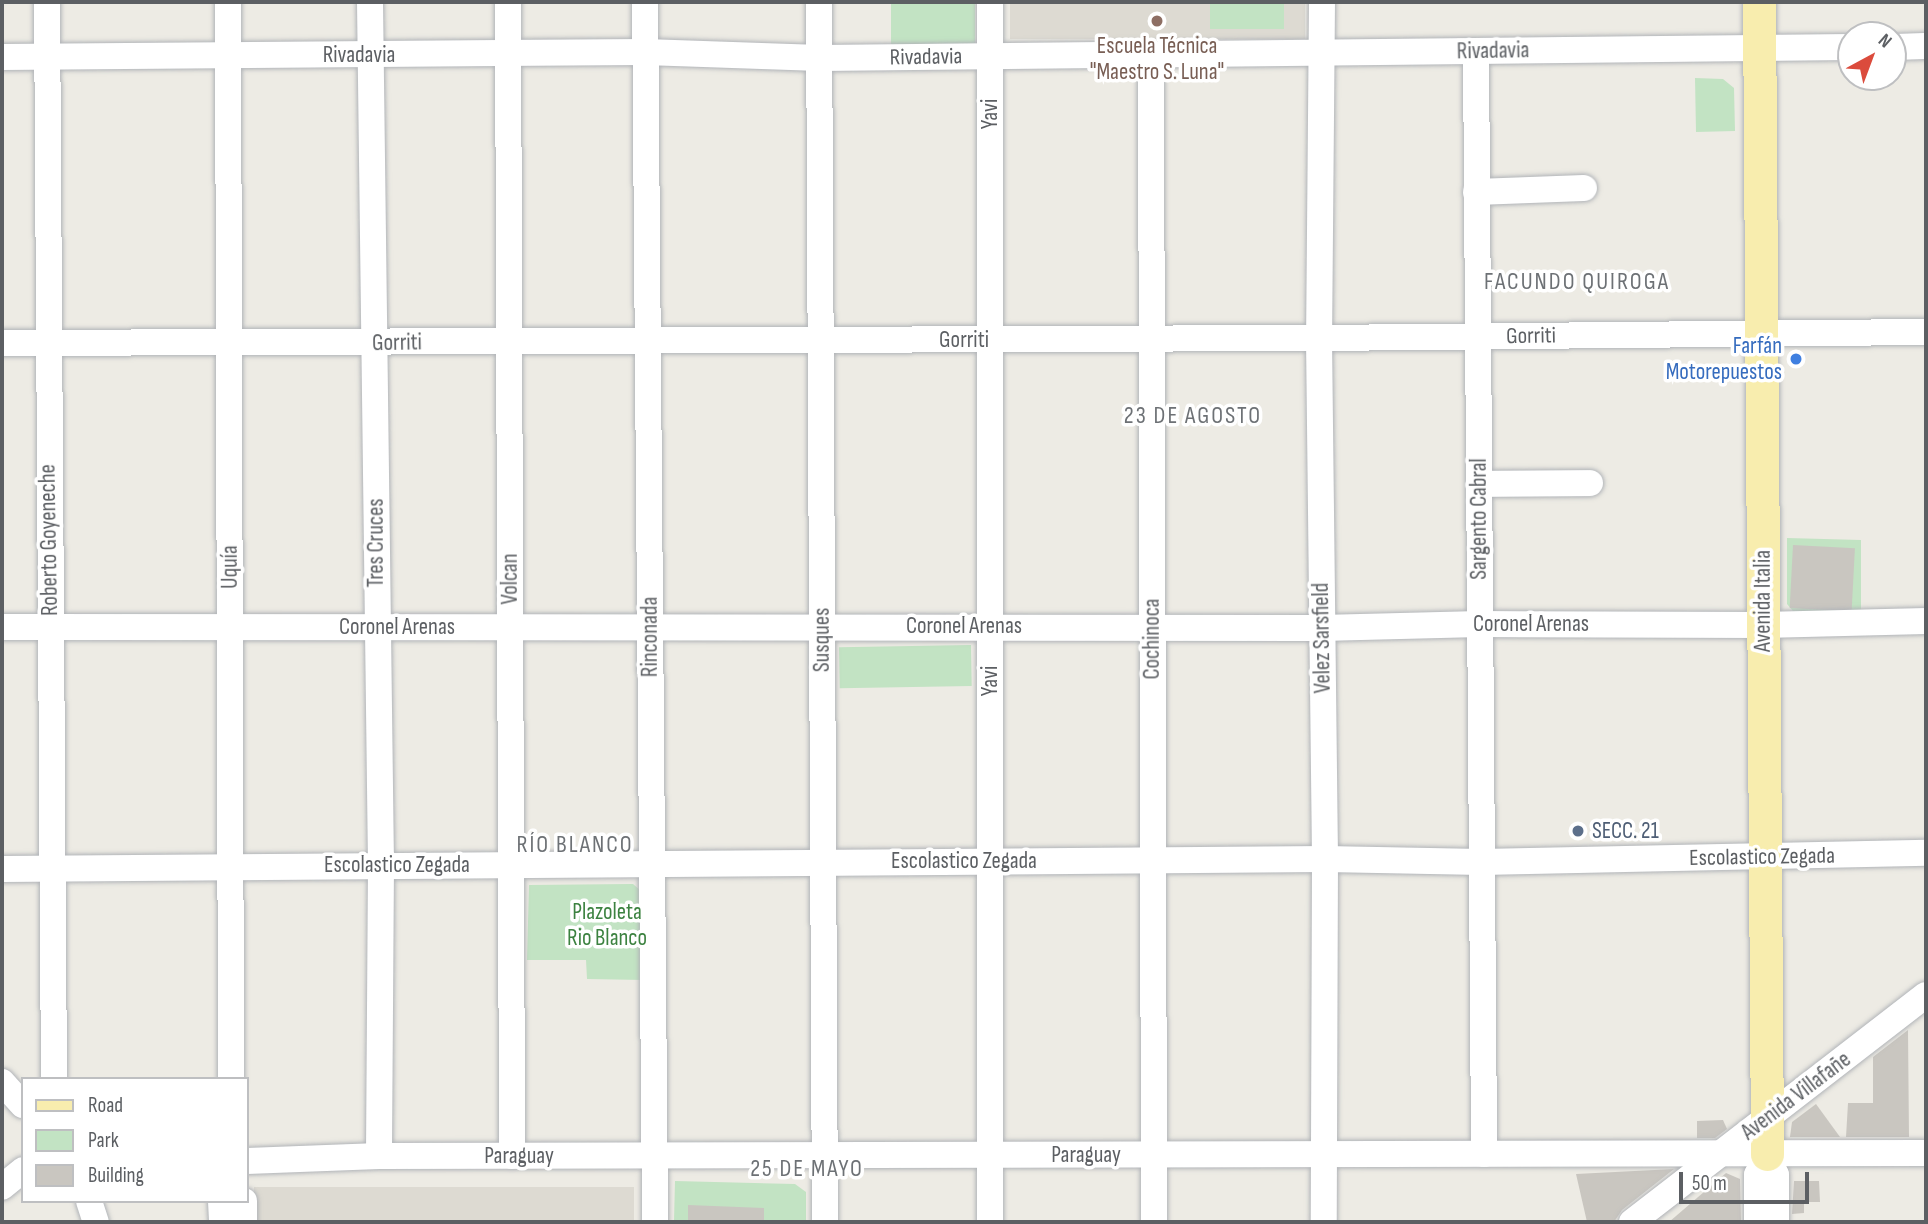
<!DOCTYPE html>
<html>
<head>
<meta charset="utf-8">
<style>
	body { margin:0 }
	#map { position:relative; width:1928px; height:1224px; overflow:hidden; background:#edebe4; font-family:"Sofia Sans Condensed",sans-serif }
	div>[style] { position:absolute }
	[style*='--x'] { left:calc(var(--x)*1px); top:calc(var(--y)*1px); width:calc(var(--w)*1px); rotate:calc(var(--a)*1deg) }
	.education>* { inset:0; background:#dddad2; transform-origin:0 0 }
	.green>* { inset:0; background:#c2e3c3; transform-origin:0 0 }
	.building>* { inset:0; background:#c9c6c0; transform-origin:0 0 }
	.roads { filter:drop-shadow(0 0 2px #b1b4b8) drop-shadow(0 0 2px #b1b4b8) }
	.minor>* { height:26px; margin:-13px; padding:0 13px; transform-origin:13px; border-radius:13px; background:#fff }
	.major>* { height:33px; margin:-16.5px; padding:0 16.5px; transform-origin:16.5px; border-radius:16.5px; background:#f8edae }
	.dots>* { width:19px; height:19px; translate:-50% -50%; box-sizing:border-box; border:4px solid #fff; border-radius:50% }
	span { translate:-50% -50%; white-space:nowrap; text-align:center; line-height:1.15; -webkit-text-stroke:7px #fff; paint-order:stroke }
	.education-label { font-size:23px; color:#785e54 }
	.street-label { font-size:23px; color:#5c5f63 }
	.shop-label { font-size:23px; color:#366cbe }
	.right { translate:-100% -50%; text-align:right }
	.service-label { font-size:23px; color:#4e5e75 }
	.left { translate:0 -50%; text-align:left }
	.park-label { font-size:23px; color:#3c8240 }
	.neighbourhood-label { font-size:24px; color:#6d7175; letter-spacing:2px }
	.frame { position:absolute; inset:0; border:4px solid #5c5f63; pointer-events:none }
	.legend { position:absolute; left:21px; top:1077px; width:228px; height:126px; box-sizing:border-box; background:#fff; border:2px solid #bebfc1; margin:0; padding:9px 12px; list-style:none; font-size:21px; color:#5c5f63 }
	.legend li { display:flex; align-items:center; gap:14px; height:35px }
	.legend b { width:35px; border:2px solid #bebfc1 }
	.north { position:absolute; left:1837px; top:21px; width:70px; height:70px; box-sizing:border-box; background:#fff; border:2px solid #bebfc1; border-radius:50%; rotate:41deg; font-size:19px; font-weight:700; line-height:28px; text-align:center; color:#5c5f63 }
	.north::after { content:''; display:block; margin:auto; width:24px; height:32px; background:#db4b3c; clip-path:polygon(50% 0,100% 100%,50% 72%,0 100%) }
	.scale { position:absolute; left:1679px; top:1172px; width:130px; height:32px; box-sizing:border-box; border:4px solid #5c5f63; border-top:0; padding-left:9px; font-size:21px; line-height:24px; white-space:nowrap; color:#5c5f63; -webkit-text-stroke:5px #fff; paint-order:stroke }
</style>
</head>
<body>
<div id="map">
	<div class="education">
		<div style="left:1010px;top:2px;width:295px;height:37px"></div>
		<div style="left:254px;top:1187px;width:380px;height:35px"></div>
	</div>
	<div class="green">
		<div style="left:891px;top:2px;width:84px;height:43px"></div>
		<div style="left:1210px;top:2px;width:74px;height:27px"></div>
		<div style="clip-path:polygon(1695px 78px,1723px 79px,1734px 88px,1735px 131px,1696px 132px)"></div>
		<div style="clip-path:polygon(1787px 538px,1861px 540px,1861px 617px,1798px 617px,1787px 604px)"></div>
		<div style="left:971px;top:645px;width:41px;height:132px;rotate:89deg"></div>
		<div style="clip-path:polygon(633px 884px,648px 897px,644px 980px,587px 979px,586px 960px,527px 960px,529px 885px)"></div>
		<div style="clip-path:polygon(675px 1181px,795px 1184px,806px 1192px,806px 1222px,674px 1222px)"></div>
	</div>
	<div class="building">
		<div style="left:1793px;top:545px;width:62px;height:63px;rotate:3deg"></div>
		<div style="clip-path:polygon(1908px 1030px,1909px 1137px,1846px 1137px,1848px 1103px,1873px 1103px,1873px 1057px)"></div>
		<div style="clip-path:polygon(1816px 1104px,1840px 1137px,1790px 1137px,1792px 1122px)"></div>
		<div style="clip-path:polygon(1723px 1120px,1727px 1129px,1715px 1138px,1697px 1138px,1697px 1121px)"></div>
		<div style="clip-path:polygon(1674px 1169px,1622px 1210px,1614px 1222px,1587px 1222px,1576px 1174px)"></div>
		<div style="clip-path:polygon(1726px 1173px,1740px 1179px,1741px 1222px,1669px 1222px)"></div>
		<div style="clip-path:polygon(1794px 1181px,1819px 1181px,1820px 1202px,1804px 1202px,1804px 1213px,1792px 1214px)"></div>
		<div style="clip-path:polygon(688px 1205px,764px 1208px,764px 1222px,688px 1222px)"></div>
	</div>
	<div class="roads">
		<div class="minor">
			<div style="--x:47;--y:2;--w:1077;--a:89.63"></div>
			<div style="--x:228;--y:2;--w:1077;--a:89.84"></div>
			<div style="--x:370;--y:2;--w:863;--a:89.27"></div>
			<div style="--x:381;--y:865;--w:291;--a:90.4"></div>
			<div style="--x:508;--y:2;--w:1154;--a:89.8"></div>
			<div style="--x:645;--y:2;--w:1220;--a:89.53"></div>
			<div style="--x:819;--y:2;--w:1220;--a:89.72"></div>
			<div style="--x:990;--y:2;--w:1220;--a:90"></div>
			<div style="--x:1322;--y:2;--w:336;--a:90.5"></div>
			<div style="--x:1319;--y:338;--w:521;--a:89.34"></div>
			<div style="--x:1325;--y:859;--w:363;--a:90.2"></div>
			<div style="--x:1893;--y:47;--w:33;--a:-2"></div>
			<div style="--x:1476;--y:51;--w:1103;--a:89.58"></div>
			<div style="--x:1151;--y:55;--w:1167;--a:89.85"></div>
			<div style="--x:2;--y:57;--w:643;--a:-0.45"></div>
			<div style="--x:645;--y:52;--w:175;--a:2"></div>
			<div style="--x:820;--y:58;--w:1031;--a:-0.61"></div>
			<div style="--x:1476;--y:192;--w:108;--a:-2.1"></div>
			<div style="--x:2;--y:343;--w:1317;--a:-0.22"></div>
			<div style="--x:1319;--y:338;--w:607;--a:-0.57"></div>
			<div style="--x:1479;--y:484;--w:111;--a:-0.5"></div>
			<div style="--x:2;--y:627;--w:1319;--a:0.04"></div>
			<div style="--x:1321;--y:628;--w:159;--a:-1.4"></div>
			<div style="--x:1480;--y:624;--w:283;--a:0.2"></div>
			<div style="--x:1763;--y:625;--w:163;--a:-1.4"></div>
			<div style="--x:2;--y:869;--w:1323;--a:-0.43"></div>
			<div style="--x:1325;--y:859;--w:157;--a:1.1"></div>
			<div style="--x:1482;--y:862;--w:444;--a:-1.2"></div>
			<div style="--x:2;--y:1082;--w:31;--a:48"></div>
			<div style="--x:1767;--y:1154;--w:23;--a:67"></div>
			<div style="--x:1776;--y:1175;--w:47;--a:90"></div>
			<div style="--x:247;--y:1161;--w:132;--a:-2.2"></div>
			<div style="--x:379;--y:1156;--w:1547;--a:-0.11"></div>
			<div style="--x:2;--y:1187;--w:27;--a:-39"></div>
			<div style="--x:89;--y:1201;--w:22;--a:72"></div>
			<div style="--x:221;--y:1201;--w:21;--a:87"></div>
			<div style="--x:244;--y:1201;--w:21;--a:90"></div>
			<div style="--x:1632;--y:1222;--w:371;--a:-37.7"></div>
			<div style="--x:1757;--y:1222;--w:47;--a:-90"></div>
			<div style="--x:1757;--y:1175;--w:23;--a:-65"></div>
		</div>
		<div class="major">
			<div style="--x:1759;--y:2;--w:1152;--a:89.6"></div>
		</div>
	</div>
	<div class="dots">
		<div style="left:1157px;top:21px;background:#8d6e63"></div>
		<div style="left:1796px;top:359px;background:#3f7fe0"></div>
		<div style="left:1578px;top:831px;background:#5c6f8a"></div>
	</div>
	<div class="education-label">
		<span style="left:1157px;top:59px">Escuela Técnica<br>"Maestro S. Luna"</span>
	</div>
	<div class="street-label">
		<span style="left:1493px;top:51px;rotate:-1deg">Rivadavia</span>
		<span style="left:359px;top:55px">Rivadavia</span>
		<span style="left:926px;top:57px;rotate:-1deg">Rivadavia</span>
		<span style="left:990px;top:114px;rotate:-90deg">Yavi</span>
		<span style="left:1531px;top:336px;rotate:-1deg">Gorriti</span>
		<span style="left:964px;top:340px">Gorriti</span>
		<span style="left:397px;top:343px;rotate:-1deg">Gorriti</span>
		<span style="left:1479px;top:519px;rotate:-90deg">Sargento Cabral</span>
		<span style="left:49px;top:540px;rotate:-91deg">Roberto Goyeneche</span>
		<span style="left:376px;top:543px;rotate:-90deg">Tres Cruces</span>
		<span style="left:230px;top:567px;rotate:-90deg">Uquía</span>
		<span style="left:510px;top:579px;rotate:-90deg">Volcan</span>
		<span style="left:1763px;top:601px;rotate:-90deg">Avenida Italia</span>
		<span style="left:1531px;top:624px">Coronel Arenas</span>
		<span style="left:964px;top:626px">Coronel Arenas</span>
		<span style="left:397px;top:627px">Coronel Arenas</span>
		<span style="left:650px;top:637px;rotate:-90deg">Rinconada</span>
		<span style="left:1322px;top:638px;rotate:-91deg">Velez Sarsfield</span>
		<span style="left:1152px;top:639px;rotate:-90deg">Cochinoca</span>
		<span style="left:822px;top:640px;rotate:-90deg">Susques</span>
		<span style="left:990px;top:681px;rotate:-90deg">Yavi</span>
		<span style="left:1762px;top:857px;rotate:-1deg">Escolastico Zegada</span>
		<span style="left:964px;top:861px">Escolastico Zegada</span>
		<span style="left:397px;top:865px">Escolastico Zegada</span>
		<span style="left:1796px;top:1096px;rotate:-37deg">Avenida Villafañe</span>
		<span style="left:1086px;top:1155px">Paraguay</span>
		<span style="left:519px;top:1156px">Paraguay</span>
	</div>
	<div class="shop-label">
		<span class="right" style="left:1782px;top:359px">Farfán<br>Motorepuestos</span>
	</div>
	<div class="service-label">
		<span class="left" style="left:1592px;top:831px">SECC. 21</span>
	</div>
	<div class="park-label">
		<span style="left:607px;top:925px">Plazoleta<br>Rio Blanco</span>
	</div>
	<div class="neighbourhood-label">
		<span style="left:1577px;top:282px">FACUNDO QUIROGA</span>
		<span style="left:1193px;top:416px">23 DE AGOSTO</span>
		<span style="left:575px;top:845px">RÍO BLANCO</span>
		<span style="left:807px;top:1169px">25 DE MAYO</span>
	</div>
	<div class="frame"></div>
	<ul class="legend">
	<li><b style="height:9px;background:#f8edae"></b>Road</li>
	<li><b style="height:19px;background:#c2e3c3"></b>Park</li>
	<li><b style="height:19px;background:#c9c6c0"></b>Building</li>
	</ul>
	<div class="north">N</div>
	<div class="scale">50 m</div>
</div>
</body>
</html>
